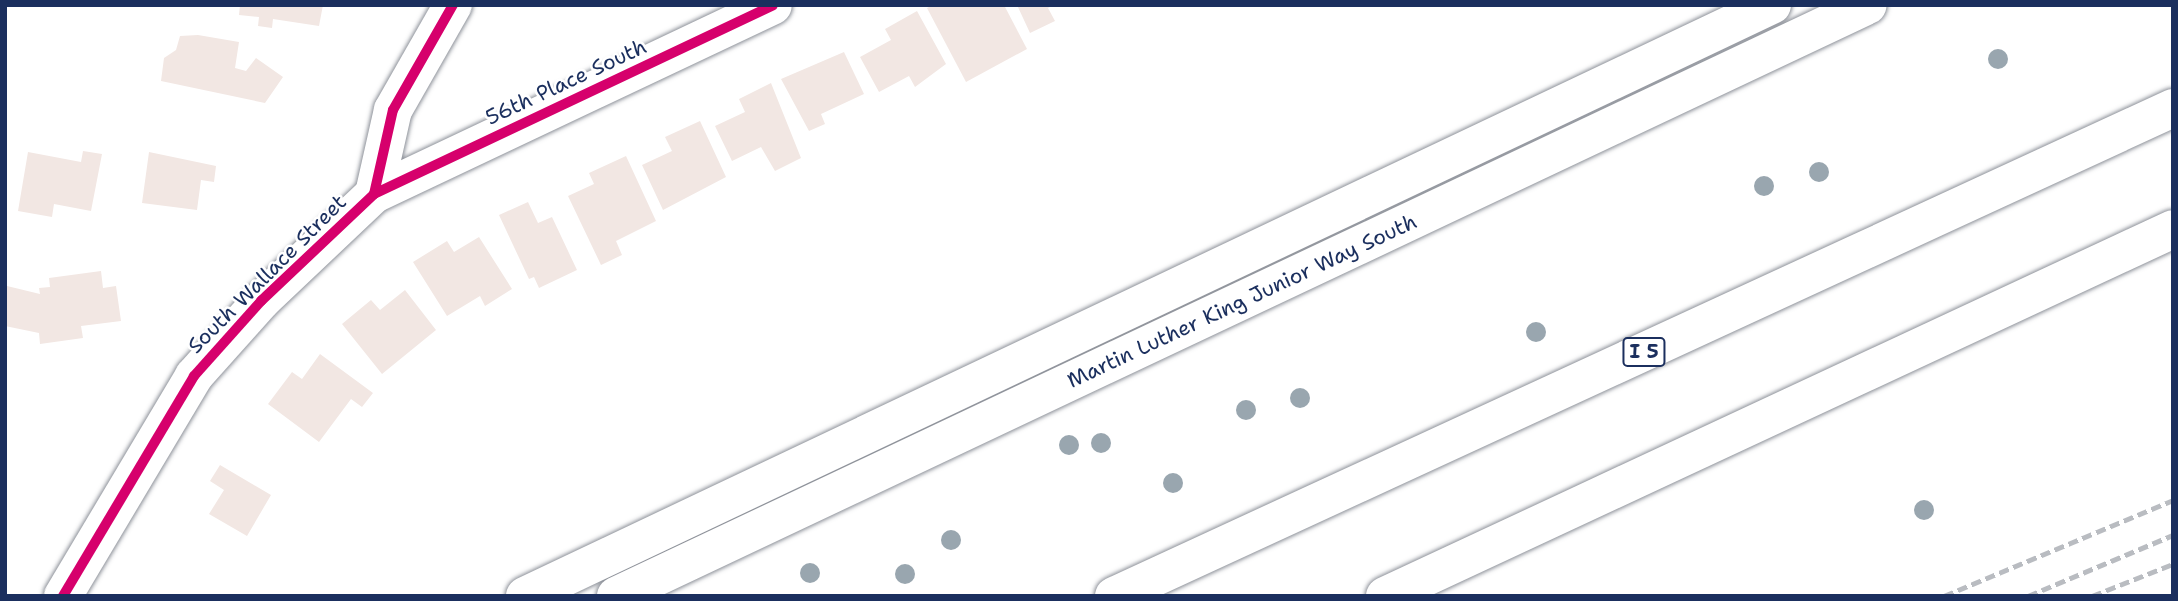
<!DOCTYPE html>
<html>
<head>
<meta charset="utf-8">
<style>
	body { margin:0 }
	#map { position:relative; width:2178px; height:601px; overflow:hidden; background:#fff; font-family:"Shantell Sans",sans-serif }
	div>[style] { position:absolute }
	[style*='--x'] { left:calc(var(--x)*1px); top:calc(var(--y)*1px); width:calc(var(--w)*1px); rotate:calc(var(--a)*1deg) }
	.building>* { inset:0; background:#f2e7e3 }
	.roads { filter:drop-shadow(0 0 2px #8e929a) drop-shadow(0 0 2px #8e929a) }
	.minor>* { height:38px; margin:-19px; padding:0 19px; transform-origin:19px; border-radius:19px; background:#fff }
	.secondary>* { height:38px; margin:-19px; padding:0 19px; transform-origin:19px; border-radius:19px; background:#fff }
	.motorway>* { height:38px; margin:-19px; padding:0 19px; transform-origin:19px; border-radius:19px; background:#fff }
	.rail>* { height:5px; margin-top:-2.5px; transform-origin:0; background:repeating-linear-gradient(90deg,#b9bcc1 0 10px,transparent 0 15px) }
	.cycleway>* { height:10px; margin:-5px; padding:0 5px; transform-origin:5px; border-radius:5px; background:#d6006c }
	.trees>* { width:20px; height:20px; margin:-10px; border-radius:50%; background:#99a6af }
	span { translate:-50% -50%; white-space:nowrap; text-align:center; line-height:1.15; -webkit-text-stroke:5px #fff; paint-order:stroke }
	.shield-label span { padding:2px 5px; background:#fff; border:2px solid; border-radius:5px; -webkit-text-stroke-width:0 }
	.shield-label { font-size:19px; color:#1b2f5e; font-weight:700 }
	.street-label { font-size:21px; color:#1b2f5e }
	.frame { position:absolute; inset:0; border:7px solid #1b2f5e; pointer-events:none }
</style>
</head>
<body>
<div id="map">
	<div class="building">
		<div style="clip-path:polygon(240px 5px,323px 5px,319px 26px,273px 19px,272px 28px,258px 26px,259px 17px,239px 15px)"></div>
		<div style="clip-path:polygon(933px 5px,1004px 5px,1027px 49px,966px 82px,927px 8px)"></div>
		<div style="clip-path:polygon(1017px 5px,1054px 5px,1048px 8px,1055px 21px,1030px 33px)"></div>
		<div style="clip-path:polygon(917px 11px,946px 64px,915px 87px,909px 76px,879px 92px,860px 57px,891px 40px,885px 29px)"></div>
		<div style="clip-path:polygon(198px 35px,239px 42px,235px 68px,246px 71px,256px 58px,283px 77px,265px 103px,161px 81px,164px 58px,176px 50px,180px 36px)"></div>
		<div style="clip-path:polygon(844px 52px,864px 94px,821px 114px,825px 124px,809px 131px,781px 79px)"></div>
		<div style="clip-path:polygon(771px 83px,801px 158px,775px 171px,761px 147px,732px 161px,715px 126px,745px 112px,739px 99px)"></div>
		<div style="clip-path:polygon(700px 121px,726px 177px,663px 210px,642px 165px,672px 151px,665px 137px)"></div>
		<div style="clip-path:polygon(83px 151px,102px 154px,91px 211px,54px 204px,52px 217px,18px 211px,28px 152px,81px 162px)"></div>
		<div style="clip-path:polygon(149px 152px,216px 166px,214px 182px,201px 180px,197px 210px,142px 203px)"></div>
		<div style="clip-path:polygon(626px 156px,656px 221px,616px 241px,622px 255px,601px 265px,568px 196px,594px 184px,589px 173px)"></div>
		<div style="clip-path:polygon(528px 202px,538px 223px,552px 217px,577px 270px,539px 288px,534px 277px,529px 279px,499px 215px)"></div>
		<div style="clip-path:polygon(479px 237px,512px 289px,485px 306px,480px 296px,447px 316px,413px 262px,447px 241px,454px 252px)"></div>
		<div style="clip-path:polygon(101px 271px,103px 288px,116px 286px,121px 321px,81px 326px,83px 338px,40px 344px,39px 333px,5px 326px,7px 286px,40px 294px,39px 288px,50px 287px,49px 278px)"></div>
		<div style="clip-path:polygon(405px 290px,436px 330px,382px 374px,342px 324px,371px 300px,380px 310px)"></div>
		<div style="clip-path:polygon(320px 354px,373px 393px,362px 407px,351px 399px,319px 442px,268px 404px,292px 372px,302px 379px)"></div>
		<div style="clip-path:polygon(220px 465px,271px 495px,247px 536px,209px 514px,224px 490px,210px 481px)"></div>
	</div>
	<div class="roads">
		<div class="minor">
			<div style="--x:374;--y:194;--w:441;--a:-25.3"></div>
			<div style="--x:63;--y:596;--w:256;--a:-59.2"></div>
			<div style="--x:194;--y:376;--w:101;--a:-48.2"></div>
			<div style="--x:261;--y:301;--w:156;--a:-43.4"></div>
			<div style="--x:374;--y:194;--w:86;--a:-77.3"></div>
			<div style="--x:393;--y:110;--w:121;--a:-60.3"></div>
		</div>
		<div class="secondary">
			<div style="--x:525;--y:596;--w:1380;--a:-25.36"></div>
			<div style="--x:616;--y:596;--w:1384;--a:-25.27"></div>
		</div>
		<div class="motorway">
			<div style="--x:1114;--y:596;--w:1166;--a:-24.74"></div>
			<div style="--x:1385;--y:596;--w:869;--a:-24.97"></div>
		</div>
	</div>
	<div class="rail">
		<div style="--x:1944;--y:596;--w:248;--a:-22.7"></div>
		<div style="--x:2028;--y:596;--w:157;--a:-22.8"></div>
		<div style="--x:2092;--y:596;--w:87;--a:-21.6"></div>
	</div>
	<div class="cycleway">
		<div style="--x:374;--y:194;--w:441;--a:-25.3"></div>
		<div style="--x:63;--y:596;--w:256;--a:-59.2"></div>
		<div style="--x:194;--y:376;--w:101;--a:-48.2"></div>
		<div style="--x:261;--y:301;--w:156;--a:-43.4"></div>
		<div style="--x:374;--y:194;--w:86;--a:-77.3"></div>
		<div style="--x:393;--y:110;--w:121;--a:-60.3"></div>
	</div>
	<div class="trees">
		<div style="left:1998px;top:59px"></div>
		<div style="left:1819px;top:172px"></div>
		<div style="left:1764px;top:186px"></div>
		<div style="left:1536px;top:332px"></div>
		<div style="left:1300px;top:398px"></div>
		<div style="left:1246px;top:410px"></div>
		<div style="left:1101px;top:443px"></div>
		<div style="left:1069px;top:445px"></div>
		<div style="left:1173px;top:483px"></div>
		<div style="left:1924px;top:510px"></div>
		<div style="left:951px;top:540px"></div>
		<div style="left:810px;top:573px"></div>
		<div style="left:905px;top:574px"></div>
	</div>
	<div class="shield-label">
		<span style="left:1644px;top:352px">I 5</span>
	</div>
	<div class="street-label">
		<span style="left:566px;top:82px;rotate:-25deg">56th Place South</span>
		<span style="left:267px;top:274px;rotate:-45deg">South Wallace Street</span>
		<span style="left:1242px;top:301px;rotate:-25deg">Martin Luther King Junior Way South</span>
	</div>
	<div class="frame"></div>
</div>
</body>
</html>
